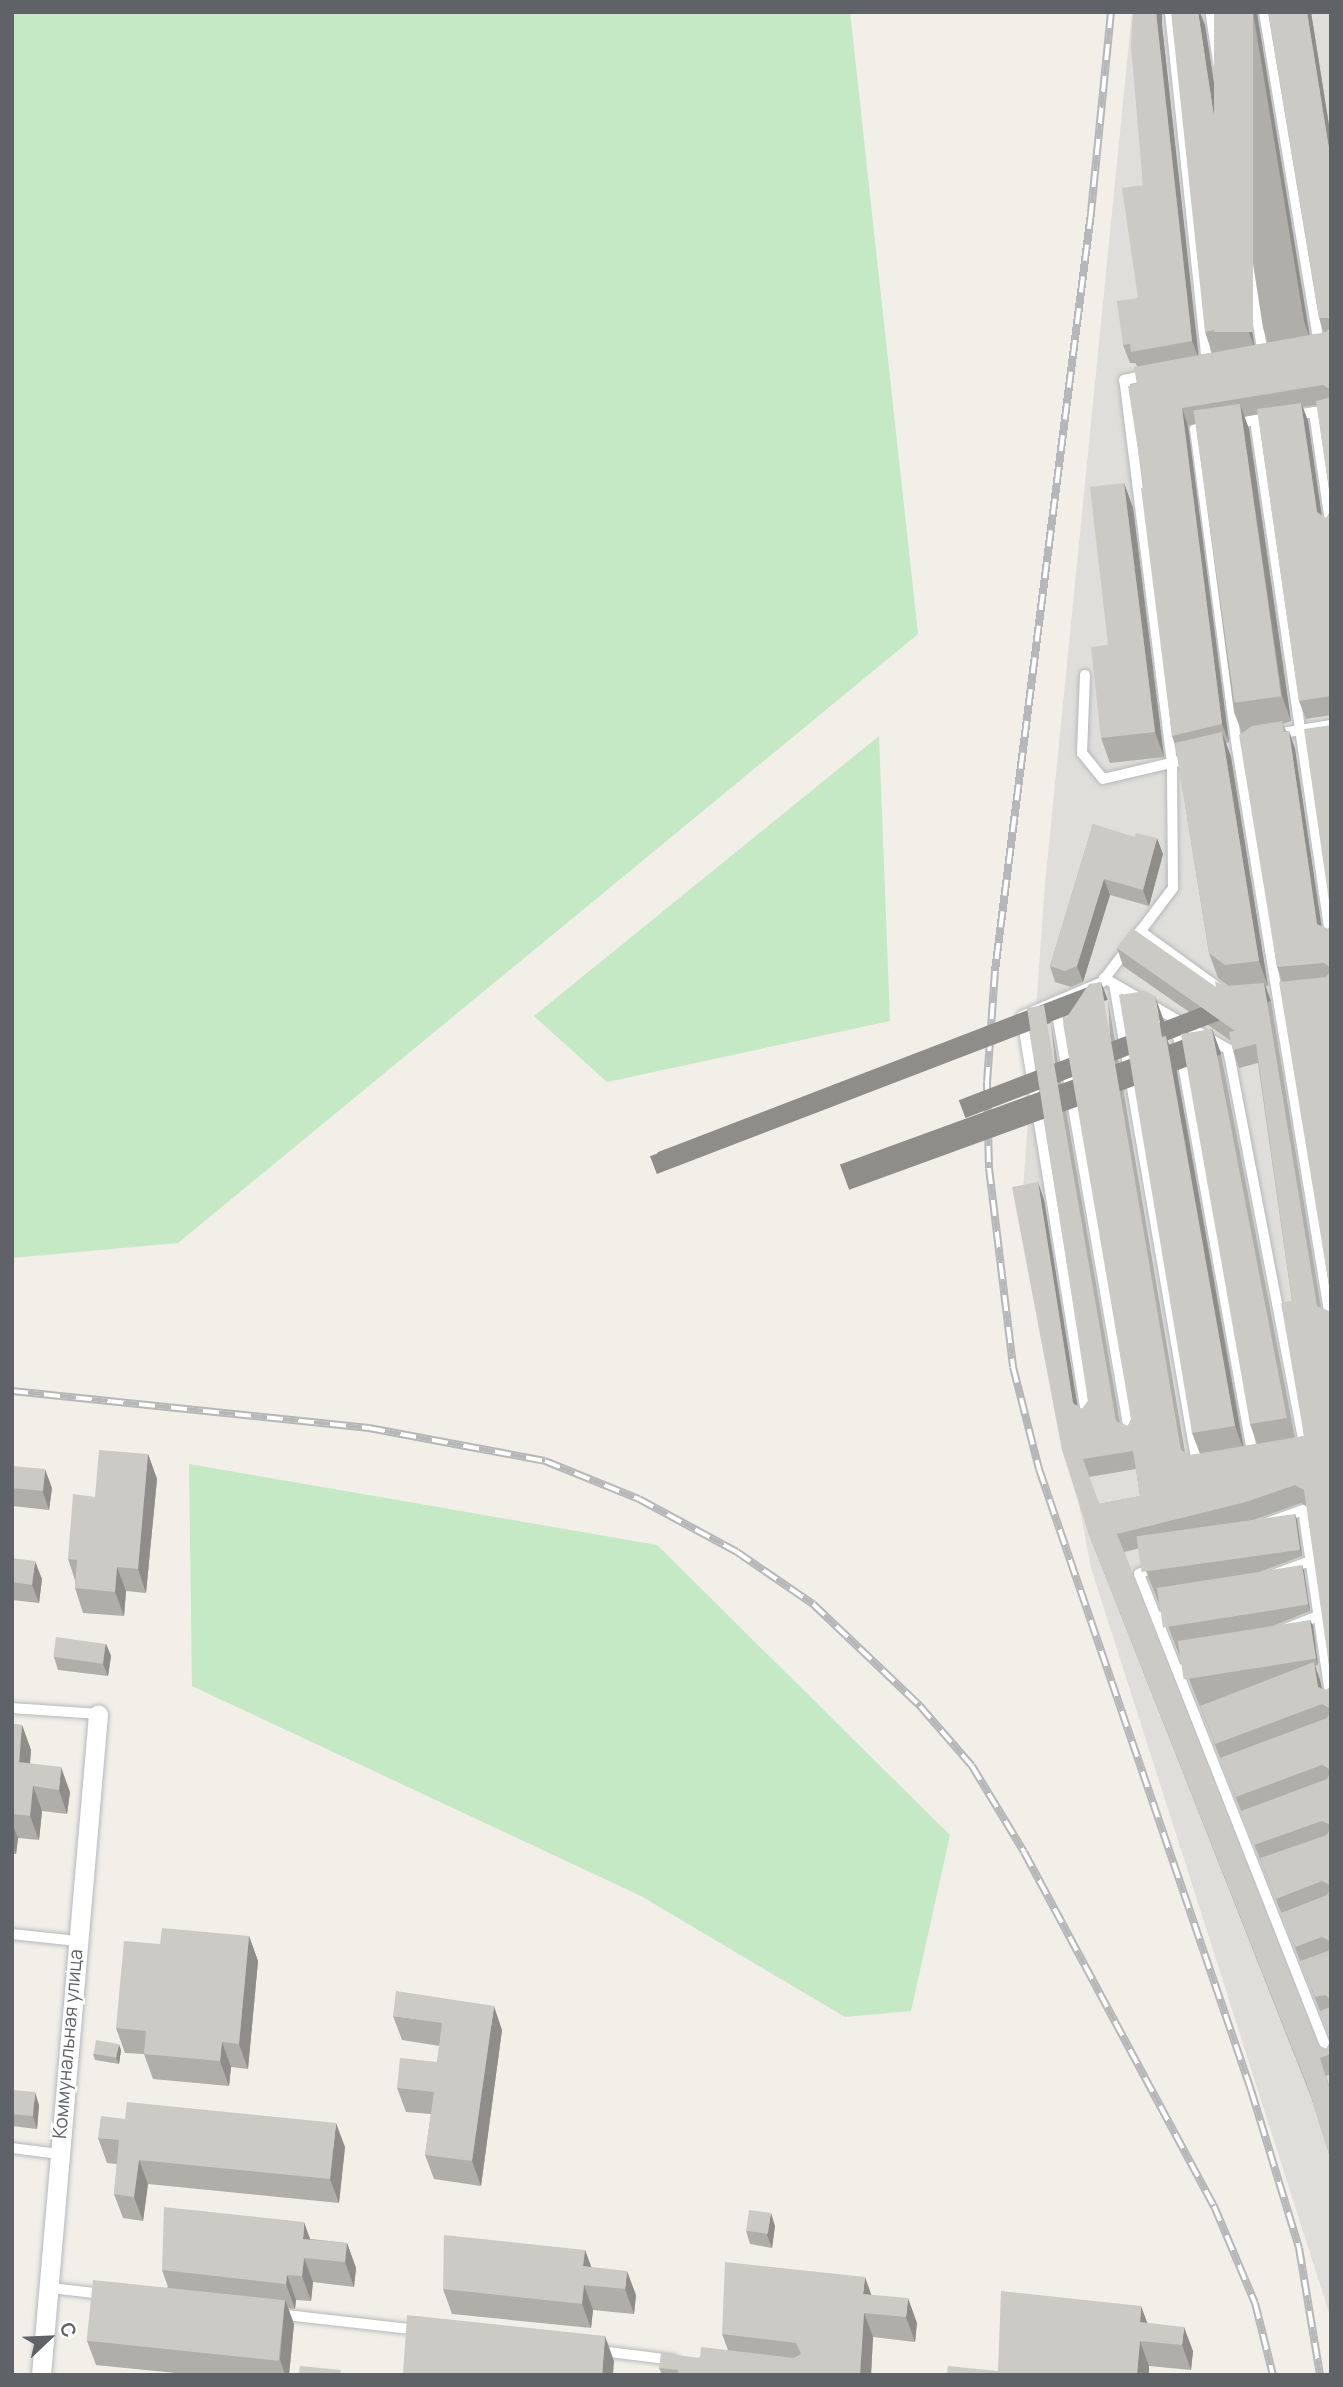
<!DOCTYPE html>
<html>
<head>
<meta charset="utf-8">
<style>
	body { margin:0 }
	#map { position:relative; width:1343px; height:2387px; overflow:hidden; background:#f1efe8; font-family:Manrope,sans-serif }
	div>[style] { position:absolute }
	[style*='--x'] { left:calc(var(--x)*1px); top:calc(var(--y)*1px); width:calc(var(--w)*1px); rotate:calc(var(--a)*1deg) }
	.industrial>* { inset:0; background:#e0deda }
	.green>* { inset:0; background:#c5e8c5 }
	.roads { filter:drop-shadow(0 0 2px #b5b8bc) drop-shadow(0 0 2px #b5b8bc) }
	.service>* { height:10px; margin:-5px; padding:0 5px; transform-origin:5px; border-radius:5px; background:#fff }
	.minor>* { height:19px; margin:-9.5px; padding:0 9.5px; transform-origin:9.5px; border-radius:9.5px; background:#fff }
	.rail>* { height:8px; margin-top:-4px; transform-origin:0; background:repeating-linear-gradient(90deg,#fff 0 16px,#b6b7b8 0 32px); box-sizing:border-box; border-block:2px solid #b6b7b8 }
	.wall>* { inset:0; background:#afaea9 }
	.shaded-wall>* { inset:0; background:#8f8d8a; transform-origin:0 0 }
	.building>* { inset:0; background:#cccac5; transform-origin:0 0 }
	span { translate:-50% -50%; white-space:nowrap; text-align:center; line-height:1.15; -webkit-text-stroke:5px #fff; paint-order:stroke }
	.street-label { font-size:19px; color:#5f6368 }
	.frame { position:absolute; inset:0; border:14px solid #5f6368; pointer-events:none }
	.north { position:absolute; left:14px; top:2303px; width:70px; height:70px; -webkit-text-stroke:5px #fff; paint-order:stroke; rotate:67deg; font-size:19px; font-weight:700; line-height:28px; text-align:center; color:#5f6368 }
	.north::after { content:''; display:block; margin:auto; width:24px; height:32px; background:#5f6368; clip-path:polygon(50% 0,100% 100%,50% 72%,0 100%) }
</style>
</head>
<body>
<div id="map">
	<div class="industrial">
		<div style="clip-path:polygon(1132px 12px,1331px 12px,1331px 2319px,1091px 1568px,1022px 1204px,1045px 884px)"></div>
	</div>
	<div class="green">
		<div style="clip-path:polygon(12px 12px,850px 12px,918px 634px,178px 1243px,12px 1258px)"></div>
		<div style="clip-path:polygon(879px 736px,890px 1021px,607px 1082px,534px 1016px)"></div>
		<div style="clip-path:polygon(189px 1464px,657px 1545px,950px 1835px,911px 2011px,845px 2017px,641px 1896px,192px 1686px)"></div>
	</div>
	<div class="roads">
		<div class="service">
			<div style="--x:1170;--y:12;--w:354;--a:84"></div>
			<div style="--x:1264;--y:12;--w:337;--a:80.6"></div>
			<div style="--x:1211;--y:16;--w:343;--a:81.3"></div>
			<div style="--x:1314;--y:412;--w:118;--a:81.7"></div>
			<div style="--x:1294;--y:415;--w:37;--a:-8"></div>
			<div style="--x:1255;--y:420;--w:527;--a:81.7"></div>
			<div style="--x:1235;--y:423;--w:34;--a:-8"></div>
			<div style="--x:1210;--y:427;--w:15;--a:172"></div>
			<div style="--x:1195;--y:429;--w:322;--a:82.5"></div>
			<div style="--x:1237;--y:748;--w:583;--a:80.72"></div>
			<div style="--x:1085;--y:675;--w:78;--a:92.2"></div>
			<div style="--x:1082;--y:753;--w:33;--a:51"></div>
			<div style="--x:1103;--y:779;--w:78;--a:-13.3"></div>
			<div style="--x:1276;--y:734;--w:56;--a:-9.3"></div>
			<div style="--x:1140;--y:931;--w:104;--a:36"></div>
			<div style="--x:1104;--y:978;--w:143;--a:29.8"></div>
			<div style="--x:1228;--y:1049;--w:406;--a:79.1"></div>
			<div style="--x:1114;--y:984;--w:489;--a:80.2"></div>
			<div style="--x:1055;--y:1002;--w:440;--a:80.2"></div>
			<div style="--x:1175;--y:1019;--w:444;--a:79.9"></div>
			<div style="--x:1087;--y:1419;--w:408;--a:-99.2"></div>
			<div style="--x:1022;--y:1016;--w:87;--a:-23"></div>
			<div style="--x:1102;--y:982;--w:118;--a:-52.9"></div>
			<div style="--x:1173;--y:888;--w:125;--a:-90.5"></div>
			<div style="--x:1172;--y:763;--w:386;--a:-97.1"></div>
			<div style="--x:1124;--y:380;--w:24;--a:-12"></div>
			<div style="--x:1157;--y:1618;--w:163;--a:-20.4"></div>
			<div style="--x:1178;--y:1671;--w:150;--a:-21.4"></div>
			<div style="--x:1331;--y:1701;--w:193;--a:-98.3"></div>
			<div style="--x:1303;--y:1510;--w:124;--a:160.3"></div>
			<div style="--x:1186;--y:1552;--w:52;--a:154.9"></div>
			<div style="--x:1139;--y:1574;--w:523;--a:68.44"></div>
			<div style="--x:12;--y:1708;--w:86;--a:4"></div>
			<div style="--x:12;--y:1934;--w:65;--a:6.1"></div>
			<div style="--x:12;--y:2148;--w:46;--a:7.4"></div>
			<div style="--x:51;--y:2288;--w:52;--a:6.6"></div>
			<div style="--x:278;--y:2314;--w:142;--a:6.5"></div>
			<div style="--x:601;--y:2351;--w:73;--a:7.1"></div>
		</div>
		<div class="minor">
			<div style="--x:41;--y:2375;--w:663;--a:-85.07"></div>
		</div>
	</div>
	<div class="rail">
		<div style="--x:1111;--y:12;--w:202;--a:95.7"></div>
		<div style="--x:1091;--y:213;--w:764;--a:97.22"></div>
		<div style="--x:995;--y:971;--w:111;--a:94.1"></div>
		<div style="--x:987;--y:1082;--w:86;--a:88.7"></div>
		<div style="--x:989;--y:1168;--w:200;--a:83.1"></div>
		<div style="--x:1013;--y:1367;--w:105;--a:75.7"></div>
		<div style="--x:1039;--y:1469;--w:656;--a:71.15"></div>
		<div style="--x:1251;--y:2090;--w:165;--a:73.1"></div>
		<div style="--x:1299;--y:2248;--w:129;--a:80.6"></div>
		<div style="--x:12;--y:1391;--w:359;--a:5.9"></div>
		<div style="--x:369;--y:1428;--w:179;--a:10.6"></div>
		<div style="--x:545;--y:1461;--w:101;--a:22"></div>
		<div style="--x:639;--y:1499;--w:111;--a:28.4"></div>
		<div style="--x:737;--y:1552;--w:92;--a:34.4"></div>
		<div style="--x:813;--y:1604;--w:148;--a:43.6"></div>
		<div style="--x:920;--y:1706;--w:79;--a:49.1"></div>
		<div style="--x:972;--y:1766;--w:100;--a:58.8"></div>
		<div style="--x:1024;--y:1852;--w:402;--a:61.8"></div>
		<div style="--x:1214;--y:2206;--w:105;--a:67.1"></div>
		<div style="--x:1255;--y:2303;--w:74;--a:76"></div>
	</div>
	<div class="wall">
		<div style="clip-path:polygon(evenodd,1133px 12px,1162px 12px,1162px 25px,1198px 355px,1212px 353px,1205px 332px,1205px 25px,1254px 345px,1268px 343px,1263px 328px,1214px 12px,1257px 12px,1257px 13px,1310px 335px,1324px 333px,1319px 318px,1268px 12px,1311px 12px,1331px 138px,1331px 503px,1317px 405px,1303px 407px,1308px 421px,1321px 515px,1326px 518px,1331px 511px,1331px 715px,1306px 719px,1299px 701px,1258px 414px,1244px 417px,1249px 429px,1291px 721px,1283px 724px,1286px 731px,1289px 731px,1295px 749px,1321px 926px,1328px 929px,1331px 924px,1331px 1298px,1282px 981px,1277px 967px,1242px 733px,1234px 712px,1196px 424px,1188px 426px,1229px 742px,1226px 743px,1231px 757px,1268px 986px,1266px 986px,1271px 1001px,1321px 1308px,1306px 1506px,1301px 1503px,1253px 1520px,1124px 1552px,1318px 2045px,1326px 2049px,1331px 2041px,1331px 2074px,1326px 2076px,1331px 2091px,1331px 2160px,1311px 2097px,1088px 1532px,1038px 1182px,1044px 1200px,1077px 1406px,1082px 1409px,1088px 1401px,1051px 1023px,1120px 1423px,1128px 1426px,1131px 1419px,1108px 1000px,1185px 1452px,1190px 1455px,1200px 1454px,1192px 1433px,1164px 1021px,1167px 1039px,1175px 1061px,1244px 1446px,1257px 1444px,1250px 1424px,1212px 1029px,1221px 1054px,1295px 1438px,1304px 1436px,1292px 1301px,1258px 1063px,1239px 1068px,1233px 1050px,1231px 1041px,1123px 966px,1117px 948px,1216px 987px,1229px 986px,1218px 978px,1209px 953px,1176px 748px,1172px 736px,1144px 488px,1137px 366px,1135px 363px,1130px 363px,1123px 345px,1138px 298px,1143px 185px,1133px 12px,1136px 1469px,1140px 1496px,1099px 1504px,1089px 1477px,1136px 1469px)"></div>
		<div style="clip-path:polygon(1124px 483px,1133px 508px,1164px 757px,1110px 763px,1101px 738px)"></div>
		<div style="clip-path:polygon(1093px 824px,1163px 854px,1149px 906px,1110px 895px,1083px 982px,1071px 987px,1055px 982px,1050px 966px)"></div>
		<div style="clip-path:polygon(148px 1454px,157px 1479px,146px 1593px,126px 1591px,124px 1616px,83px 1613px,75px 1588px,75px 1580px,68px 1559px,95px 1497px)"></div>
		<div style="clip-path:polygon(12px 1466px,52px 1488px,49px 1510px,12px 1506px)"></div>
		<div style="clip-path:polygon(1295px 1514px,1297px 1520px,1302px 1556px,1161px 1609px,1146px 1571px)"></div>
		<div style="clip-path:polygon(12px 1558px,42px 1579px,39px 1603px,12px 1600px)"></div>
		<div style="clip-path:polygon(1302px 1565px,1304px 1571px,1310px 1611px,1182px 1662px,1164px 1616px)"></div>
		<div style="clip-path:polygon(1310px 1620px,1313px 1626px,1318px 1665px,1315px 1666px,1320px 1680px,1322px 1688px,1326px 1690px,1331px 1686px,1331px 2039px,1185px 1669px)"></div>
		<div style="clip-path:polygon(106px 1644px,111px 1656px,108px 1676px,58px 1670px,54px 1657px)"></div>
		<div style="clip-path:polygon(12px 1724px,22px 1725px,31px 1750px,30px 1763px,70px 1792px,67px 1814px,42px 1811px,39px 1840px,18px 1838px,16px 1854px,12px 1854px)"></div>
		<div style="clip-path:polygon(249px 1936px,258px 1961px,248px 2069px,231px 2067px,229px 2086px,153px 2079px,144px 2054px,125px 2053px,116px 2028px,160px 1944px)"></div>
		<div style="clip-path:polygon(393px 2016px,502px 2030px,481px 2186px,434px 2179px,425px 2155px,431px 2114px,406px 2112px,397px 2088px,437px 2062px,440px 2046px,402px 2040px)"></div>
		<div style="clip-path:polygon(121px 2050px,119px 2064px,95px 2060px,93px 2054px)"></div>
		<div style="clip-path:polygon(12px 2090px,39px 2105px,37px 2129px,12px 2126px)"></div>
		<div style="clip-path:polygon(98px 2138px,345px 2147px,339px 2203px,148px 2184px,143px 2221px,123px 2218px,114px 2194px,117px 2164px,107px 2163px)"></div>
		<div style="clip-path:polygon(775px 2226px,772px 2248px,750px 2244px,746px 2231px)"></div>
		<div style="clip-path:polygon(311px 2239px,347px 2243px,356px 2268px,354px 2287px,313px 2282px,311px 2301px,296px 2300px,295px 2309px,288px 2308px,294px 2324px,289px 2375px,195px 2375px,96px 2365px,87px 2341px,168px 2287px,162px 2270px)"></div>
		<div style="clip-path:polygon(585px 2250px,591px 2267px,636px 2295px,634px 2314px,593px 2310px,591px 2328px,452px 2314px,443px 2289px)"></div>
		<div style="clip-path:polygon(872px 2295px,917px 2323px,915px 2342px,873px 2337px,871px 2375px,662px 2375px,659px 2368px,728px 2350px,722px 2334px)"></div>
		<div style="clip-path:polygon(1148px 2323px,1193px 2351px,1191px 2370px,1149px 2366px,1149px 2375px,947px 2375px,998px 2371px)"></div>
	</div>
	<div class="shaded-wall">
		<div style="clip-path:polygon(1156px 12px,1162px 12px,1162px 25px,1199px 359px,1192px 341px)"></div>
		<div style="clip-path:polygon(1198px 12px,1200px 12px,1205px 25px,1255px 349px,1246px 324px)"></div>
		<div style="clip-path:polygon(1253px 12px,1257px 12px,1257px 13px,1310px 339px,1304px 321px)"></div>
		<div style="clip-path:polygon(1307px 12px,1311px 12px,1331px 138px,1331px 161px)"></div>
		<div style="clip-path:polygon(1301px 403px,1308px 421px,1324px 530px,1317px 512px)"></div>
		<div style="clip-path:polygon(1240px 404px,1249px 429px,1291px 721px,1282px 696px)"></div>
		<div style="clip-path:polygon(1182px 408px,1188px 426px,1229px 742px,1222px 724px)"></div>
		<div style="clip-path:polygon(1124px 483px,1133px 508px,1164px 757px,1155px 732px)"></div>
		<div style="clip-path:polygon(1289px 731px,1295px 749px,1324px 942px,1317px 924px)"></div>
		<div style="clip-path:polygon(1222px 732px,1231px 757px,1268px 986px,1259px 961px)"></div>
		<div style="clip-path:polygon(1157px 838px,1163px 854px,1149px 906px,1143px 890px)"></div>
		<div style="clip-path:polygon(1104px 879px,1110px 895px,1083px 982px,1077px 966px)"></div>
		<div style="left:1101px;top:982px;width:19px;height:475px;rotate:69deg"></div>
		<div style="left:1264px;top:983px;width:19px;height:327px;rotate:69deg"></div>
		<div style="clip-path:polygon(1155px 996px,1164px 1021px,1167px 1039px,1175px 1061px,1244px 1451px,1235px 1426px)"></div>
		<div style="left:1044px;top:1005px;width:19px;height:422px;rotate:69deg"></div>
		<div style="left:1212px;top:1029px;width:27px;height:396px;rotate:70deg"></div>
		<div style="clip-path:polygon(1038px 1182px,1044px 1200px,1080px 1421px,1073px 1403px)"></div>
		<div style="clip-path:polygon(148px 1454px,157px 1479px,146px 1593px,138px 1569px)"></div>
		<div style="clip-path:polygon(45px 1469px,52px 1488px,49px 1510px,43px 1492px)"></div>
		<div style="clip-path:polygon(1295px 1514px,1297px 1520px,1302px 1556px,1300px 1550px)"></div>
		<div style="clip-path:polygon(35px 1561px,42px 1579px,39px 1603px,32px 1585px)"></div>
		<div style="clip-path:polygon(1302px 1565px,1304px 1571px,1310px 1611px,1308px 1605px)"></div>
		<div style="clip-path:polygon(117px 1567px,126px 1591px,124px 1616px,115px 1592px)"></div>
		<div style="clip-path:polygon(1310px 1620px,1313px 1626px,1318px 1665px,1316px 1659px)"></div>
		<div style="clip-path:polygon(106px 1644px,111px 1656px,108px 1676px,103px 1664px)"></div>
		<div style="clip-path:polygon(1314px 1662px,1320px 1680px,1325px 1705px,1318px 1687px)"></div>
		<div style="clip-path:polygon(22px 1725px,31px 1750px,28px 1787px,19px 1762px)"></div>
		<div style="clip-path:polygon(61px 1767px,70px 1792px,67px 1814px,59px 1790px)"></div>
		<div style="clip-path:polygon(33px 1786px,42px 1811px,39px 1840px,30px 1816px)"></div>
		<div style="clip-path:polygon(12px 1823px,18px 1838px,16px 1854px,12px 1842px)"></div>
		<div style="clip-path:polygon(249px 1936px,258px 1961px,248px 2069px,239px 2044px)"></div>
		<div style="clip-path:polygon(494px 2006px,502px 2030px,481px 2186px,472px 2161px)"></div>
		<div style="clip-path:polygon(222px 2042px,231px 2067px,229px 2086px,220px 2061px)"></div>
		<div style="clip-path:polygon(119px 2044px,121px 2050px,119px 2064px,116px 2058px)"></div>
		<div style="clip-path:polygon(35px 2092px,39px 2105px,37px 2129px,33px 2116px)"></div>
		<div style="clip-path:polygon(336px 2123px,345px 2147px,339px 2203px,330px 2179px)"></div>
		<div style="clip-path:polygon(139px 2160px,148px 2184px,143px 2221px,134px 2197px)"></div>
		<div style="clip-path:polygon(771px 2213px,775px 2226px,772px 2248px,767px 2235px)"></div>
		<div style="clip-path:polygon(304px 2222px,313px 2247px,303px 2239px)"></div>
		<div style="clip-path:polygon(347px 2243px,356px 2268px,354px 2287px,345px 2262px)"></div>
		<div style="clip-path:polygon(585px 2250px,594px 2274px,583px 2266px)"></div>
		<div style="clip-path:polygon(304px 2258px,313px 2282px,311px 2301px,302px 2276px)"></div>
		<div style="clip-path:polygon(627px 2271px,636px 2295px,634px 2314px,625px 2289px)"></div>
		<div style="clip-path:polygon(287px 2275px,296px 2300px,295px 2309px,286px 2284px)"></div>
		<div style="clip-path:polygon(865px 2277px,874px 2302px,863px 2294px)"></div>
		<div style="clip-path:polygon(584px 2285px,593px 2310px,591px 2328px,582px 2304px)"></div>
		<div style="clip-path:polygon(908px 2298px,917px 2323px,915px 2342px,906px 2317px)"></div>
		<div style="clip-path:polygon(285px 2299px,294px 2324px,289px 2375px,285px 2375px,280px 2359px)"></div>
		<div style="clip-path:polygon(1141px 2306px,1150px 2330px,1140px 2322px)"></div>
		<div style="clip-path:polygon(864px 2313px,873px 2337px,871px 2375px,860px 2375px)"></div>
		<div style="clip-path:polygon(1184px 2327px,1193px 2351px,1191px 2370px,1182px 2345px)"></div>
		<div style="clip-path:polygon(605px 2336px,614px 2361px,613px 2375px,602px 2375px)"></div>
		<div style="clip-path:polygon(1140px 2341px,1149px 2366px,1149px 2375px,1137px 2375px)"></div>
	</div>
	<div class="building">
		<div style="clip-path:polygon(1133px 12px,1156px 12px,1192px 341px,1131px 352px,1130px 344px,1123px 345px,1117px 301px,1138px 298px,1122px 188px,1143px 185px,1131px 46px)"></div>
		<div style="clip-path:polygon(1171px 12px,1198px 12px,1246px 324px,1205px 332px)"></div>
		<div style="left:1214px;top:12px;width:39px;height:320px"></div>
		<div style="clip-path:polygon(1268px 12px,1307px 12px,1331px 161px,1331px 323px,1328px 318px,1319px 318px)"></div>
		<div style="clip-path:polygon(1331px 326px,1331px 390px,1323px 385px,1182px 408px,1222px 724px,1172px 736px,1141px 488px,1144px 488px,1128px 386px,1137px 385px,1134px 367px,1326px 332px)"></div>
		<div style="clip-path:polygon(1331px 392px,1331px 503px,1316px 401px,1328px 398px)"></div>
		<div style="clip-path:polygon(1301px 403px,1317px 512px,1326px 518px,1331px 511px,1331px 696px,1299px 701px,1257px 409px)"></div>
		<div style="left:1240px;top:404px;width:295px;height:47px;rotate:82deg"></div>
		<div style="clip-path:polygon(1124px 483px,1155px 732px,1101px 738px,1091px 647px,1108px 645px,1090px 487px)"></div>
		<div style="clip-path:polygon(1282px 721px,1284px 732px,1289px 731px,1317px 924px,1328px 929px,1331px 924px,1331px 968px,1324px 963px,1277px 967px,1239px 735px,1252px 726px)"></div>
		<div style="clip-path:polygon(1331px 725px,1331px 915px,1304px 729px)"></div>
		<div style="clip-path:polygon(1222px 732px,1259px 961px,1225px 965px,1209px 953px,1175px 743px)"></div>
		<div style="clip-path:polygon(1093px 824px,1135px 837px,1136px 833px,1157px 838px,1143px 890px,1104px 879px,1077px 966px,1065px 971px,1050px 966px)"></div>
		<div style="clip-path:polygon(evenodd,1132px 928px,1216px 987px,1215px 981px,1226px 986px,1264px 983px,1317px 1306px,1329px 1311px,1331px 1306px,1331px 1680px,1304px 1490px,1295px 1485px,1246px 1502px,1117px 1534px,1318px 2045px,1326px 2049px,1331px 2041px,1331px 2054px,1320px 2058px,1331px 2093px,1331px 2160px,1309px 2090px,1088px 1532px,1062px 1450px,1012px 1187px,1038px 1182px,1073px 1403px,1082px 1409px,1088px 1401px,1027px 1008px,1044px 1005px,1116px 1421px,1128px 1426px,1131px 1419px,1063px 1023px,1089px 984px,1101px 982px,1181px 1450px,1190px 1455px,1304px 1436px,1281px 1303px,1292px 1301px,1256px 1044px,1233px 1050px,1229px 1032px,1235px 1031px,1117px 948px,1132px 928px,1133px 1451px,1140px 1496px,1099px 1504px,1083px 1459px,1133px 1451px)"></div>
		<div style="clip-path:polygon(1331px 970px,1331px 1298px,1279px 982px,1326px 977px)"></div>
		<div style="clip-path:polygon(1145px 991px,1155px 996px,1162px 1037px,1166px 1036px,1235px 1426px,1192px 1433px,1119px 995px)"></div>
		<div style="clip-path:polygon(1212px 1029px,1287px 1418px,1250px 1424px,1181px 1034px)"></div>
		<div style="clip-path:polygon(99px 1450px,148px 1454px,138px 1569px,117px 1567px,115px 1592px,75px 1588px,77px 1560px,68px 1559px,73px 1494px,95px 1497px)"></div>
		<div style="left:12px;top:1466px;width:33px;height:22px;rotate:5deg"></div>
		<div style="left:1295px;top:1514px;width:36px;height:160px;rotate:82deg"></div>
		<div style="clip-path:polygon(12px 1558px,35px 1561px,32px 1585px,12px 1582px)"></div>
		<div style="left:1302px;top:1565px;width:40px;height:147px;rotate:81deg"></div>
		<div style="left:1310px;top:1620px;width:39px;height:134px;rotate:81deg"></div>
		<div style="left:56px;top:1637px;width:50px;height:20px;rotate:8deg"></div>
		<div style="clip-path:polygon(1314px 1662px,1318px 1687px,1326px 1690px,1331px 1686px,1331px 1709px,1322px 1704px,1215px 1744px,1200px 1706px)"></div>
		<div style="clip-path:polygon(1331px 1711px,1331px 1770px,1322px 1765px,1236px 1797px,1220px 1758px,1327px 1718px)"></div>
		<div style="clip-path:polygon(12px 1724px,22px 1725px,19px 1762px,61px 1767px,59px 1790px,33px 1786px,30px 1816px,12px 1814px)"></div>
		<div style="clip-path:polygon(1331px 1772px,1331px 1825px,1322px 1821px,1254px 1845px,1241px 1811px,1327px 1779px)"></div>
		<div style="clip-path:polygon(1331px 1826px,1331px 1886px,1322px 1881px,1276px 1899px,1260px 1858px,1327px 1835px)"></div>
		<div style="clip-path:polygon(1331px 1887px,1331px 1942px,1322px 1937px,1295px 1947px,1281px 1913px,1327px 1895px)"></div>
		<div style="clip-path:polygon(162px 1928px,249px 1936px,239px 2044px,222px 2042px,220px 2061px,144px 2054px,146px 2031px,116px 2028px,124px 1941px,160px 1944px)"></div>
		<div style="clip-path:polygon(1331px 1944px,1331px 1999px,1325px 1995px,1315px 1997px,1300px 1961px,1328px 1951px)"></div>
		<div style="clip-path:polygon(396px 1991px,494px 2006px,472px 2161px,425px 2155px,434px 2092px,397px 2088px,400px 2058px,437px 2062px,442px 2023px,393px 2016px)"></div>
		<div style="clip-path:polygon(1331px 2003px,1331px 2038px,1320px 2011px,1330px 2007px)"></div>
		<div style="left:96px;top:2040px;width:23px;height:14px;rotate:10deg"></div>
		<div style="left:12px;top:2090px;width:23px;height:24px;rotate:5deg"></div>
		<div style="clip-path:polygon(127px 2102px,336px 2123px,330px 2179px,139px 2160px,134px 2197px,114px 2194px,119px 2140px,98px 2138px,101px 2116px,125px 2119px)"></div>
		<div style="clip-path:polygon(164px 2207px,304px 2222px,303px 2239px,347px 2243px,345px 2262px,304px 2258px,302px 2276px,287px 2275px,286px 2284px,162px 2270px)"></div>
		<div style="left:749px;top:2210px;width:22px;height:21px;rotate:8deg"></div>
		<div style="clip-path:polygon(444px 2235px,585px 2250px,583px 2266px,627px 2271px,625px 2289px,584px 2285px,582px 2304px,443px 2289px)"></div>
		<div style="clip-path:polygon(725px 2262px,865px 2277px,863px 2294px,908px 2298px,906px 2317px,864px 2313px,860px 2374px,865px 2375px,678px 2375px,678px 2370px,659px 2368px,661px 2353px,700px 2358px,701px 2347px,794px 2358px,801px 2354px,796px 2343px,722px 2334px)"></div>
		<div style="left:93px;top:2280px;width:193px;height:61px;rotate:6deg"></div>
		<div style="clip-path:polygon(1001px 2291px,1141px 2306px,1140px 2322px,1184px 2327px,1182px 2345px,1140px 2341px,1137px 2375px,947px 2375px,948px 2366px,998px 2371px)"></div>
		<div style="clip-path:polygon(407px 2315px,605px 2336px,602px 2375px,403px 2374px)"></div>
		<div style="clip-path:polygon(300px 2366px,341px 2370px,340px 2375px,299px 2375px)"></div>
	</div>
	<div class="street-label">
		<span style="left:68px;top:2044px;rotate:-85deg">Коммунальная улица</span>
	</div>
	<div class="frame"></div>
	<div class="north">С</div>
</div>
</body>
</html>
